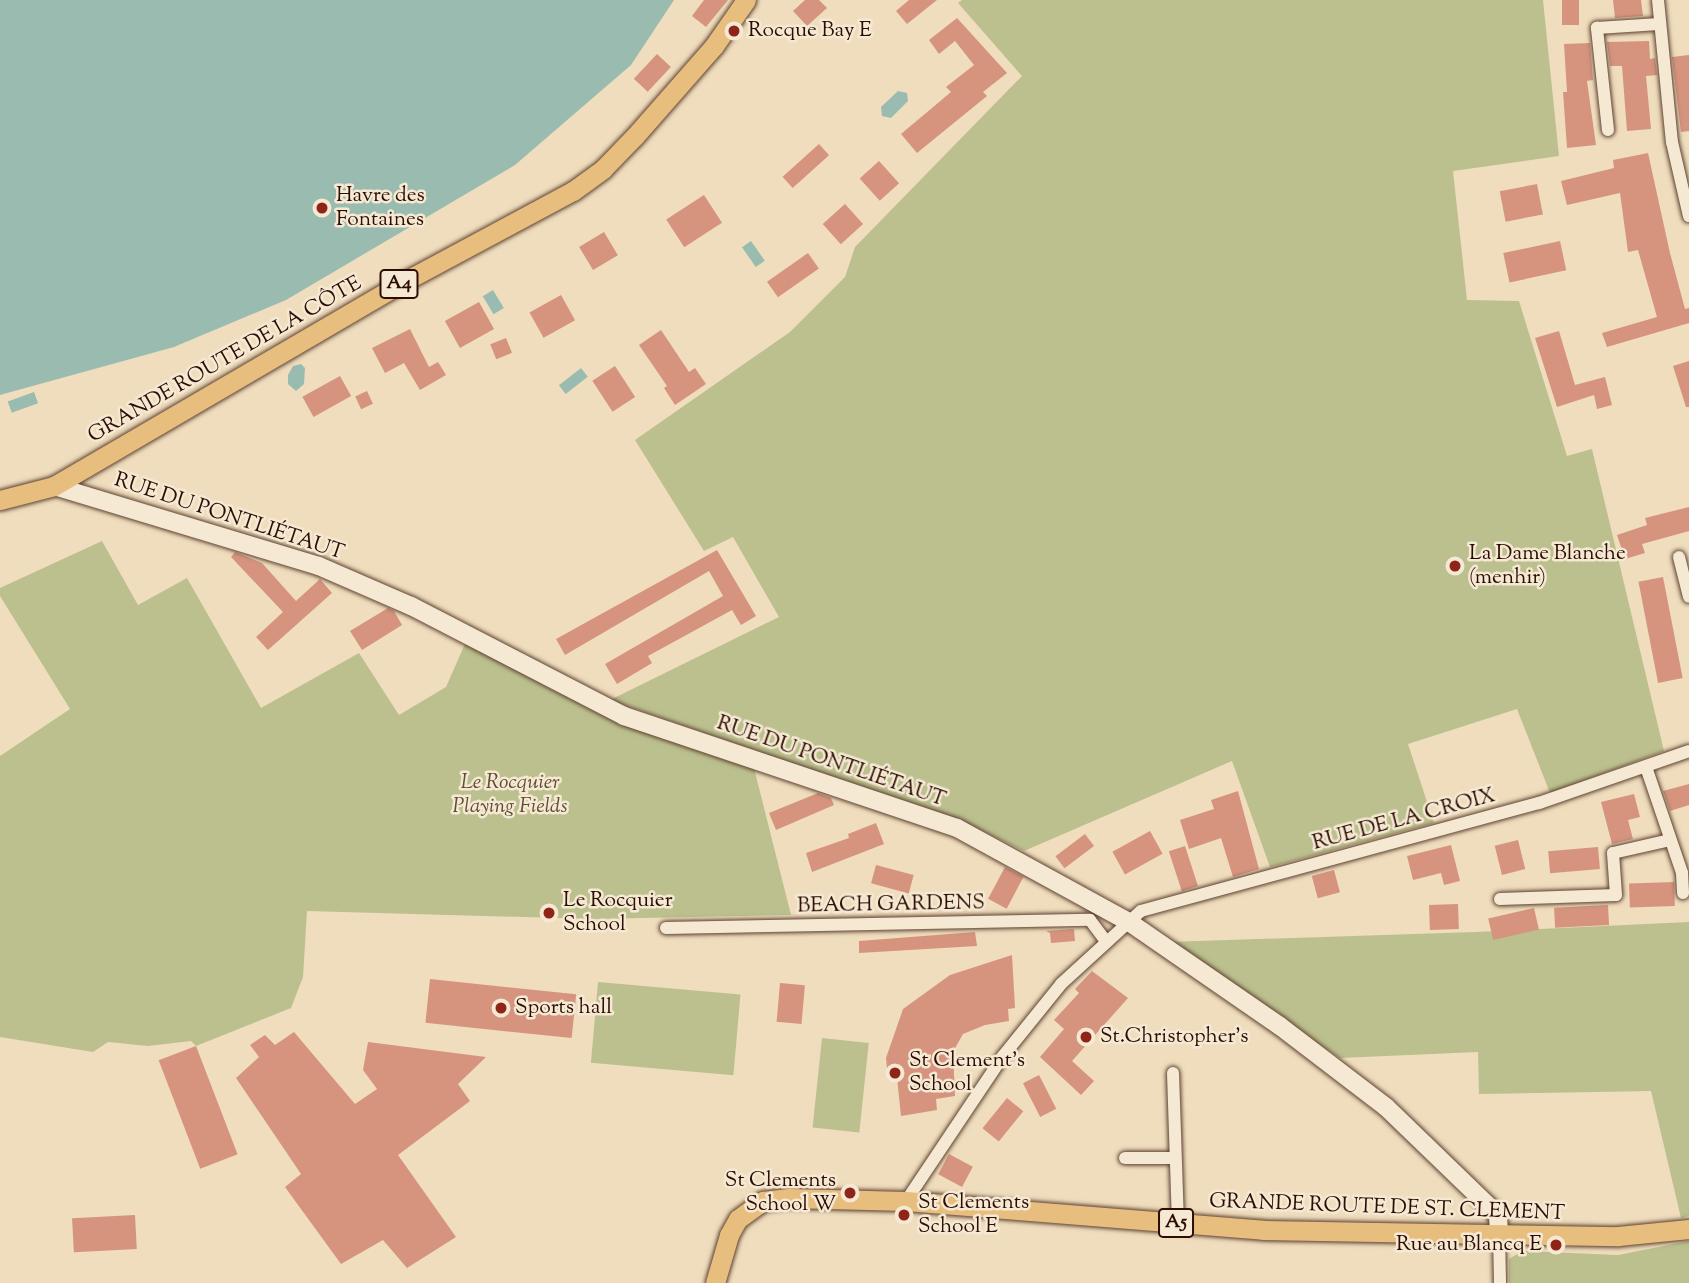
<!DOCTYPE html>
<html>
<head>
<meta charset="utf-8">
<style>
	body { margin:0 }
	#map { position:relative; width:1689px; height:1283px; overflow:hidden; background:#efddbd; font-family:"Sorts Mill Goudy",serif }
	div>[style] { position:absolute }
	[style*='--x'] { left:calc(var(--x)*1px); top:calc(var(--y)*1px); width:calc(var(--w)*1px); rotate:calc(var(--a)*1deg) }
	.green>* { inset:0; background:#bcc08e; transform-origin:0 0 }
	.water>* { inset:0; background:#9abcb0; transform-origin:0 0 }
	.building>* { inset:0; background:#d6947e; transform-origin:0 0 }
	.roads { filter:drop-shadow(0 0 2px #5e4131) drop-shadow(0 0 2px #5e4131) }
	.minor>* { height:12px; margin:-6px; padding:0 6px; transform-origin:6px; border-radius:6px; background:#f5e9d4 }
	.secondary>* { height:18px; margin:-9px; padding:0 9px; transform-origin:9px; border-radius:9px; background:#f5e9d4 }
	.primary>* { height:19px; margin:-9.5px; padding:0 9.5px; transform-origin:9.5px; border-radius:9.5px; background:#e8be7e }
	.dots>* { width:19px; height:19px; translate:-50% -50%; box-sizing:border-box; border:4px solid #f5e9d4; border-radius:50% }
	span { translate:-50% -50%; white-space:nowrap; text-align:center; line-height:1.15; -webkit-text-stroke:5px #f5e9d4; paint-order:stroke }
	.shield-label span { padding:2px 5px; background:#f5e9d4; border:2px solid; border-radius:5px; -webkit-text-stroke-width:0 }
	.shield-label { font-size:19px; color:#2d0d02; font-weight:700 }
	.poi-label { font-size:21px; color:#2d0d02 }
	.left { translate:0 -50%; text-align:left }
	.right { translate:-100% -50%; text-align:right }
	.street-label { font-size:21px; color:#2d0d02 }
	.park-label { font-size:21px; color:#5f4c33; font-style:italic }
</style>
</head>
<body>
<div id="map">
	<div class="green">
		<div style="clip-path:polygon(962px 0,1543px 0,1559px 156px,1453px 171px,1467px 300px,1519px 301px,1567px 456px,1592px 449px,1664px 751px,1550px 793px,1517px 709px,1408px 744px,1434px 823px,1270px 867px,1232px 761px,1024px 851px,970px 825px,610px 700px,779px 617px,733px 537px,704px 551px,635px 440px,790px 332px,845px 277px,855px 247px,1022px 76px,958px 3px)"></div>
		<div style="clip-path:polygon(102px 541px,138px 605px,187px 578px,261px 708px,359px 653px,399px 715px,446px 687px,468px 637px,551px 678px,752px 760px,791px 915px,593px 919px,307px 911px,303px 977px,291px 1008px,196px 1046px,191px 1041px,148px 1046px,108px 1042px,93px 1052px,0 1037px,0 756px,70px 709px,0 596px,0 588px)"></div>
		<div style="clip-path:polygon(1689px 922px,1689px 1216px,1681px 1218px,1651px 1091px,1479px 1094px,1478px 1052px,1340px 1058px,1168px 942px,1475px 932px)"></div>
		<div style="left:598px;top:982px;width:143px;height:81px;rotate:5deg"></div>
		<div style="left:822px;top:1038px;width:47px;height:90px;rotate:6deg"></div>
		<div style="clip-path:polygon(1689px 1241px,1689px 1283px,1509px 1283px,1509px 1259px,1522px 1251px,1618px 1255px)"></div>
	</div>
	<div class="water">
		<div style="clip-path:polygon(0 0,674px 0,631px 65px,515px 165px,286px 300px,174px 347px,0 395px)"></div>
		<div style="clip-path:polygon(898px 91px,907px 93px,908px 101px,891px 118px,882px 116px,881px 107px)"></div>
		<div style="left:751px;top:241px;width:24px;height:11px;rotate:55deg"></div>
		<div style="left:493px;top:290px;width:21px;height:12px;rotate:59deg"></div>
		<div style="clip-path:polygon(301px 364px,305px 368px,304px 384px,296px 391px,288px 384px,288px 375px,293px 366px)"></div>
		<div style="left:581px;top:368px;width:11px;height:28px;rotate:52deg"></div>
		<div style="left:34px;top:392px;width:12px;height:28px;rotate:70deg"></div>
	</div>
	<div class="building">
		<div style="clip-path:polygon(704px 0,728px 0,706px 27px,692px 16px)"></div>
		<div style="clip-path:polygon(805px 0,819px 0,827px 8px,807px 26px,793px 11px)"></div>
		<div style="clip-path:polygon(909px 0,937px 0,907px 24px,896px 11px)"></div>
		<div style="left:1562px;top:0;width:17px;height:25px"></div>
		<div style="clip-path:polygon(1613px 0,1641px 0,1643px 16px,1615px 18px)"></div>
		<div style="clip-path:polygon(957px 18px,1007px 73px,983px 92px,987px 96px,917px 153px,901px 134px,951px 92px,946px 87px,974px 65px,955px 41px,939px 54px,929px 40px)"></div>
		<div style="clip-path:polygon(1649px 41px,1650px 59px,1655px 58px,1657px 75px,1646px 76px,1651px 129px,1627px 131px,1622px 66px,1610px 66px,1607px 42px)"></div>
		<div style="clip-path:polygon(1590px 43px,1593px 80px,1587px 81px,1596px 145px,1567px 148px,1563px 92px,1567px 92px,1564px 44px)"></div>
		<div style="left:657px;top:54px;width:19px;height:34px;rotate:43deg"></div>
		<div style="clip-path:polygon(1689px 55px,1689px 131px,1681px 132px,1672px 57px)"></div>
		<div style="left:819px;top:144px;width:15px;height:49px;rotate:48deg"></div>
		<div style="clip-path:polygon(1648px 153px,1670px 253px,1685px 309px,1689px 308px,1689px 323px,1607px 347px,1602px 333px,1657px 317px,1638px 250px,1628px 252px,1620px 193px,1567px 205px,1561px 181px,1614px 168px,1613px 160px)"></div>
		<div style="left:879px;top:161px;width:30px;height:26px;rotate:48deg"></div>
		<div style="left:1537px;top:184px;width:31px;height:38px;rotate:79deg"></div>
		<div style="left:704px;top:195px;width:33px;height:45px;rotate:57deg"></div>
		<div style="left:845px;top:204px;width:27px;height:30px;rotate:48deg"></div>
		<div style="left:604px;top:232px;width:27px;height:29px;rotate:59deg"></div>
		<div style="left:1560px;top:241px;width:30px;height:58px;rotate:78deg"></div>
		<div style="left:808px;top:253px;width:19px;height:50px;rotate:55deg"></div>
		<div style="left:561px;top:295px;width:29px;height:36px;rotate:61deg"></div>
		<div style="left:479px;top:302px;width:31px;height:39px;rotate:61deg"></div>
		<div style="clip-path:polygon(410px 329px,429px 367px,438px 362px,446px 375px,420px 390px,404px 363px,385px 373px,372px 348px)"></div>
		<div style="clip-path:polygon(661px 330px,689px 372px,695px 368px,706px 384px,675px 405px,664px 388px,667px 386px,639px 345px)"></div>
		<div style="clip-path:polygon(1559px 331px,1575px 385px,1605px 377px,1612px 405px,1597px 409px,1594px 395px,1557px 407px,1535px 338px)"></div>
		<div style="left:506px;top:338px;width:16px;height:17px;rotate:68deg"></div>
		<div style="clip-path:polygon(1689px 361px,1689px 407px,1686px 407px,1673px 366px)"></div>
		<div style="left:615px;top:366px;width:37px;height:27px;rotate:57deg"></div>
		<div style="left:340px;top:376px;width:23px;height:43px;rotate:61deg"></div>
		<div style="left:367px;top:391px;width:14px;height:13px;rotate:65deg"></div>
		<div style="clip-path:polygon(1689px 507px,1689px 531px,1642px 544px,1645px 553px,1625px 559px,1617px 535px,1647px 525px,1645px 518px)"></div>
		<div style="clip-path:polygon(717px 550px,756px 616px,741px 625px,732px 610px,648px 656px,652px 663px,617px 684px,605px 664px,723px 596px,709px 571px,565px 655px,556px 639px)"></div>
		<div style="clip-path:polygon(235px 552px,262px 563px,296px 601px,320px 579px,332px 593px,268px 650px,256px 637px,283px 612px,231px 557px)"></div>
		<div style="left:1663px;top:577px;width:103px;height:25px;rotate:79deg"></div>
		<div style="clip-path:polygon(388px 608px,394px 611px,402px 625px,362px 650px,350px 631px)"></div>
		<div style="clip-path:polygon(1689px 784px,1689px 805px,1670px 811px,1663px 791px)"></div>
		<div style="clip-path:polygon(1238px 791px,1259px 869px,1233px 877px,1221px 838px,1189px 849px,1180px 820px,1214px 809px,1211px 800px)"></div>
		<div style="clip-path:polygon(818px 793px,831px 798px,834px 805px,776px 830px,769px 813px)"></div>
		<div style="clip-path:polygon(1634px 794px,1640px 817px,1628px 820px,1633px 839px,1612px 844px,1601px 802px)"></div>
		<div style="clip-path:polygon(876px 823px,884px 844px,812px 872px,806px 853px,849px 838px,848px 834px)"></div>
		<div style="left:1150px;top:831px;width:26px;height:43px;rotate:61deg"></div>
		<div style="left:1085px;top:834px;width:15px;height:37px;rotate:53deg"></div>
		<div style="left:1518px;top:840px;width:30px;height:24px;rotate:76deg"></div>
		<div style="clip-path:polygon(1451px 845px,1460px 881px,1444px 885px,1441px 873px,1413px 880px,1407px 856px)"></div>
		<div style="left:1185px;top:846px;width:42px;height:17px;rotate:72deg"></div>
		<div style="left:1598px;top:847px;width:22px;height:50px;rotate:85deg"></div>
		<div style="left:876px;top:865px;width:39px;height:19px;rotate:15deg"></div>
		<div style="left:1005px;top:867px;width:21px;height:36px;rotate:28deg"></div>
		<div style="left:1334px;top:870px;width:23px;height:23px;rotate:75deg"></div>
		<div style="left:1674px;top:882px;width:24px;height:45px;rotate:88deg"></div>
		<div style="left:1458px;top:904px;width:25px;height:29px;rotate:88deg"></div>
		<div style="left:1608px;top:905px;width:20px;height:54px;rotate:87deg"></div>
		<div style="left:1534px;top:908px;width:22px;height:47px;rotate:77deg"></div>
		<div style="clip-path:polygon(1074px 929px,1075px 941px,1051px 943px,1050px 933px,1046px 931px)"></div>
		<div style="clip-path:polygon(975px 932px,977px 946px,859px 953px,859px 941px)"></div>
		<div style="clip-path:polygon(1012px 955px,1015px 1008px,1008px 1009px,1009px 1021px,985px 1025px,963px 1034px,953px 1052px,955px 1096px,936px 1099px,937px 1110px,901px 1116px,897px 1078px,888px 1079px,886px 1058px,903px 1009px,950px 975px)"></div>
		<div style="clip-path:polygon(1092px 971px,1128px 998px,1072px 1061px,1094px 1081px,1081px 1095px,1040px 1057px,1064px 1029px,1054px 1020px,1079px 993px,1075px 989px)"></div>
		<div style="left:430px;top:979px;width:147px;height:44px;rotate:6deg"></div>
		<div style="left:780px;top:983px;width:25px;height:39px;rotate:5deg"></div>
		<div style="clip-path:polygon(294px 1032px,355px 1104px,377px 1089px,363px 1070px,368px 1042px,486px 1057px,458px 1084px,470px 1101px,398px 1155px,456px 1237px,407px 1268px,383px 1240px,341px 1264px,285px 1187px,301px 1174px,236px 1078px,259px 1057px,250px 1045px,265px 1035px,275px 1045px)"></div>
		<div style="left:196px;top:1046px;width:116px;height:40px;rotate:69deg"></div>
		<div style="left:1039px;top:1075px;width:38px;height:18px;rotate:63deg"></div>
		<div style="left:1007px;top:1098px;width:21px;height:39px;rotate:39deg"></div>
		<div style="left:949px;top:1154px;width:27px;height:23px;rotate:28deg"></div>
		<div style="left:135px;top:1215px;width:34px;height:63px;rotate:87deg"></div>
	</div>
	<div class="roads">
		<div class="minor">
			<div style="--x:1658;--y:0;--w:143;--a:84.4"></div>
			<div style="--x:1672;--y:142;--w:76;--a:77.1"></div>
			<div style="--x:1608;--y:130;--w:103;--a:-96.2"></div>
			<div style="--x:1597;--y:28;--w:62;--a:-3.7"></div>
			<div style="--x:1679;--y:557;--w:41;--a:76"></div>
			<div style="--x:1646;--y:767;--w:112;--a:71.2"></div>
			<div style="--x:1682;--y:873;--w:20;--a:87"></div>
			<div style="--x:1500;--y:899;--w:116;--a:-2"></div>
			<div style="--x:1616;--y:895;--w:42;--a:-94.1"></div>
			<div style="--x:1613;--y:853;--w:58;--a:-12.8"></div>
			<div style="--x:666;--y:928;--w:424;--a:-1.1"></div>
			<div style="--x:1090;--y:920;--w:26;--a:53"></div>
			<div style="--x:1173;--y:1073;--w:151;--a:88.1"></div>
			<div style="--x:1125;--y:1158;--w:50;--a:0"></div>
			<div style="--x:906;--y:1201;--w:174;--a:-56.2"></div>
			<div style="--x:1003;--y:1056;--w:92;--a:-51.1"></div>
			<div style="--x:1061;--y:984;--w:108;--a:-42.4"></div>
			<div style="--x:1141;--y:911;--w:412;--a:-15.2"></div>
			<div style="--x:1539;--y:803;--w:159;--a:-19.1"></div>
			<div style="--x:1499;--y:1234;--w:49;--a:88.8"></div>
		</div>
		<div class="secondary">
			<div style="--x:54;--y:486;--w:277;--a:16.8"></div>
			<div style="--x:319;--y:566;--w:100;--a:23.5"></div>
			<div style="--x:411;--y:606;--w:240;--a:27.3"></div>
			<div style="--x:624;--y:716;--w:351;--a:18.6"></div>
			<div style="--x:957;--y:828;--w:196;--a:28.7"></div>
			<div style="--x:1129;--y:922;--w:183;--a:34.6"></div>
			<div style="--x:1280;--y:1026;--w:133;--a:37.4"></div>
			<div style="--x:1386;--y:1107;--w:156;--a:44"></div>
			<div style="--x:1498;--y:1215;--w:19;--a:87"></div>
		</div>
		<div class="primary">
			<div style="--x:0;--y:500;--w:56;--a:-14.5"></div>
			<div style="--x:54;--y:486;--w:406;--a:-30.3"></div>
			<div style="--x:405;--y:281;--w:191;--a:-28.2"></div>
			<div style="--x:573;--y:191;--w:37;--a:-36"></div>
			<div style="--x:603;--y:169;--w:46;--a:-45.9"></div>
			<div style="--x:635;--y:136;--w:120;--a:-48.7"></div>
			<div style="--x:714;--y:46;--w:56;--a:-55.2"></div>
			<div style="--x:715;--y:1283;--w:50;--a:-73.7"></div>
			<div style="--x:729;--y:1235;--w:18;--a:-61"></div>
			<div style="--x:738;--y:1219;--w:31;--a:-36"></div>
			<div style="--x:763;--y:1201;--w:26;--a:-7"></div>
			<div style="--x:789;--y:1198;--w:117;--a:1.5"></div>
			<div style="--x:906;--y:1201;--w:358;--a:4.6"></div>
			<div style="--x:1263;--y:1230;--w:355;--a:1"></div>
			<div style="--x:1618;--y:1236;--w:71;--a:-5.6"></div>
		</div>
	</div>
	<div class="dots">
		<div style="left:734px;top:31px;background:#8f2418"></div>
		<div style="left:322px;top:208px;background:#8f2418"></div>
		<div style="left:1455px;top:566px;background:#8f2418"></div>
		<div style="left:549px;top:913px;background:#8f2418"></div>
		<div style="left:501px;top:1008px;background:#8f2418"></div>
		<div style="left:1086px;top:1037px;background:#8f2418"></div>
		<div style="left:895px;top:1073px;background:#8f2418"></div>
		<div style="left:850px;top:1193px;background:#8f2418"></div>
		<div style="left:904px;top:1215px;background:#8f2418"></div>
		<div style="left:1556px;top:1245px;background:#8f2418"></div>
	</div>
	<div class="shield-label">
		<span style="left:399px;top:284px">A4</span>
		<span style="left:1176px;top:1223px">A5</span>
	</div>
	<div class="poi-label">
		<span class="left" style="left:748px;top:31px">Rocque Bay E</span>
		<span class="left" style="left:336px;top:208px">Havre des<br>Fontaines</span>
		<span class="left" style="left:1469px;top:566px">La Dame Blanche<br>(menhir)</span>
		<span class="left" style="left:563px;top:913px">Le Rocquier<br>School</span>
		<span class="left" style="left:515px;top:1008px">Sports hall</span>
		<span class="left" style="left:1100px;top:1037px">St.Christopher's</span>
		<span class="left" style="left:909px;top:1073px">St Clement's<br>School</span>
		<span class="right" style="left:836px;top:1193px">St Clements<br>School W</span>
		<span class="left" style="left:918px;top:1215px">St Clements<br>School E</span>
		<span class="right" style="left:1542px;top:1245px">Rue au Blancq E</span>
	</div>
	<div class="street-label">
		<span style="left:225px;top:360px;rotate:-30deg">GRANDE ROUTE DE LA CÔTE</span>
		<span style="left:229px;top:517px;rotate:18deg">RUE DU PONTLIÉTAUT</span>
		<span style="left:831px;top:762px;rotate:19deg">RUE DU PONTLIÉTAUT</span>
		<span style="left:1404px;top:820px;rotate:-15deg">RUE DE LA CROIX</span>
		<span style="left:891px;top:905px;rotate:-1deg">BEACH GARDENS</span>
		<span style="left:1387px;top:1208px;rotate:2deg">GRANDE ROUTE DE ST. CLEMENT</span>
	</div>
	<div class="park-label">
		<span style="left:510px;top:795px">Le Rocquier<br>Playing Fields</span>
	</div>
</div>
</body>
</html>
